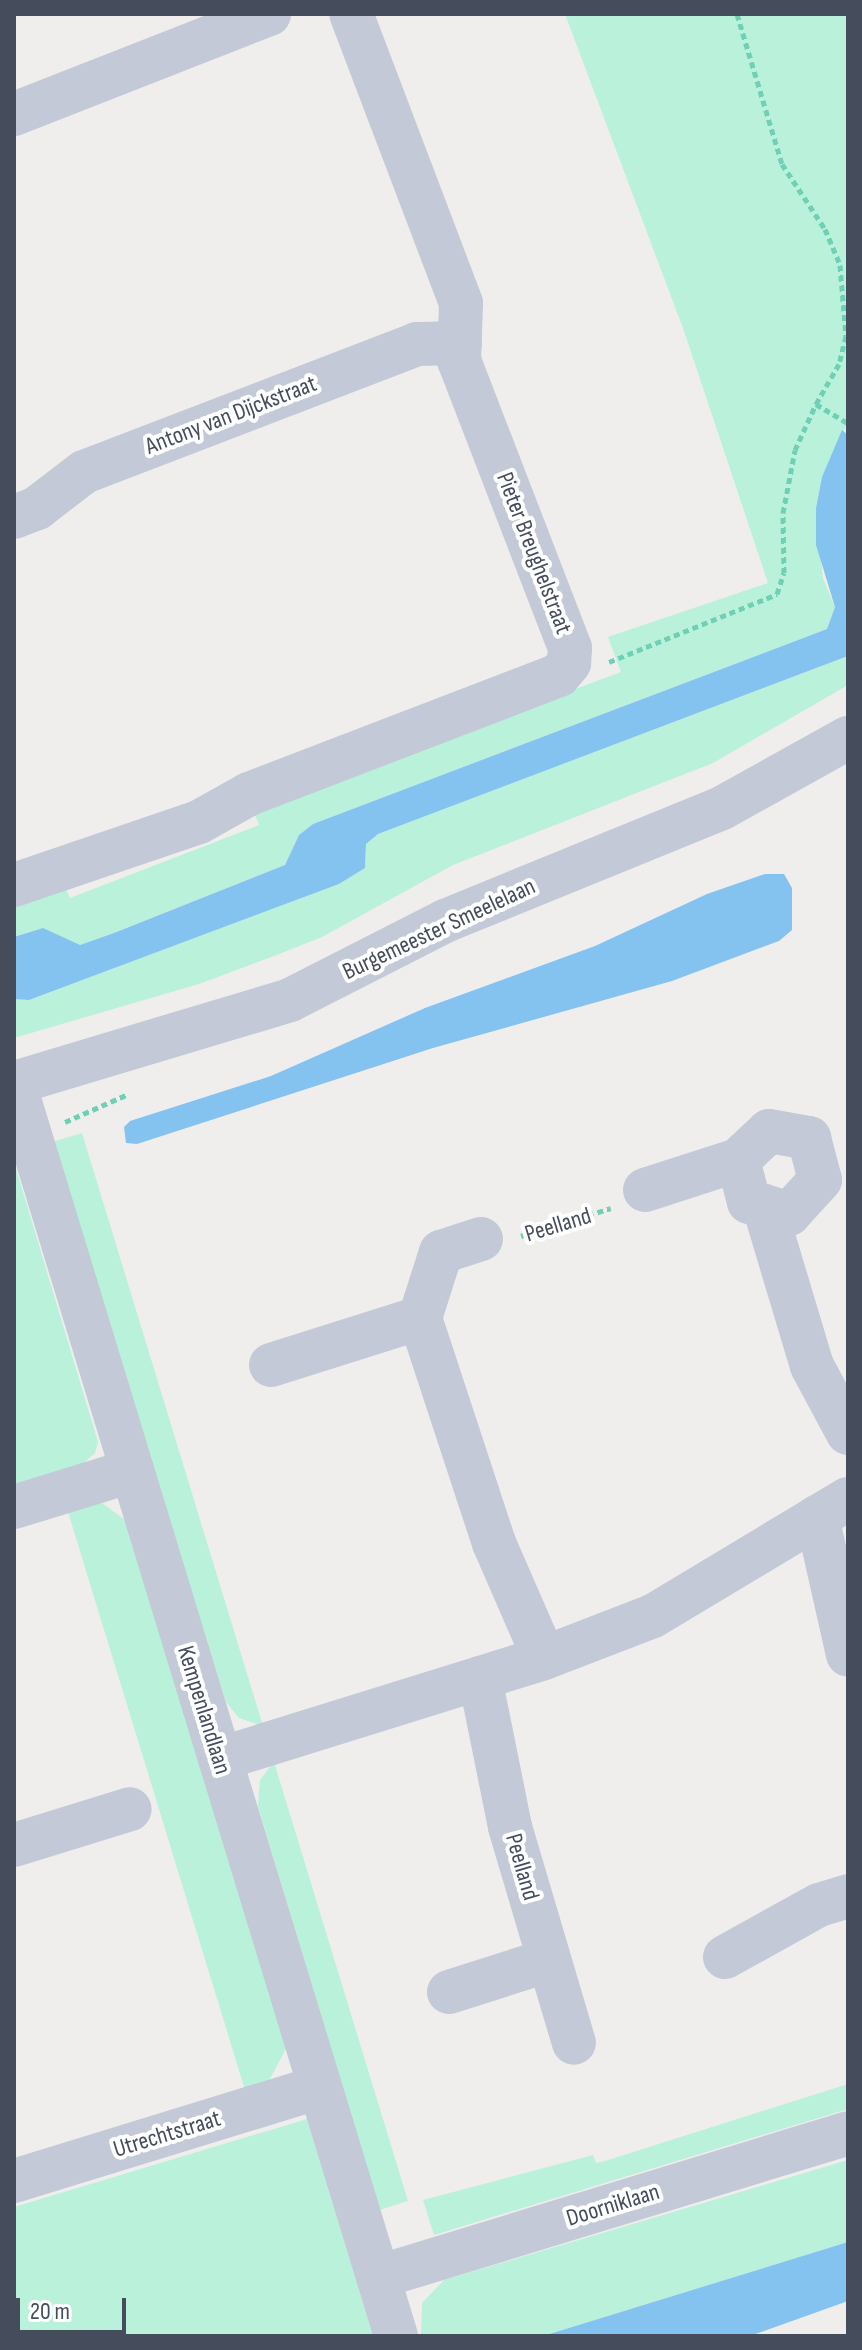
<!DOCTYPE html>
<html>
<head>
<meta charset="utf-8">
<style>
	body { margin:0 }
	#map { position:relative; width:862px; height:2350px; overflow:hidden; background:#f0eeed; font-family:"Sofia Sans Condensed",sans-serif }
	div>[style] { position:absolute }
	[style*='--x'] { left:calc(var(--x)*1px); top:calc(var(--y)*1px); width:calc(var(--w)*1px); rotate:calc(var(--a)*1deg) }
	.green>* { inset:0; background:#b9f1da }
	.water>* { inset:0; background:#84c2f0 }
	.path>* { height:5px; margin-top:-2.5px; transform-origin:0; background:repeating-linear-gradient(90deg,#6fd0b5 0 6px,transparent 0 10px) }
	.minor>* { height:44px; margin:-22px; padding:0 22px; transform-origin:22px; border-radius:22px; background:#c3c9d6 }
	span { translate:-50% -50%; white-space:nowrap; text-align:center; line-height:1.15; -webkit-text-stroke:8px #fff; paint-order:stroke }
	.street-label { font-size:24px; color:#454c5c }
	.frame { position:absolute; inset:0; border:16px solid #454c5c; pointer-events:none }
	.scale { position:absolute; left:16px; top:2298px; width:110px; height:36px; box-sizing:border-box; border:4px solid #454c5c; border-top:0; padding-left:10px; font-size:24px; line-height:28px; white-space:nowrap; color:#454c5c; -webkit-text-stroke:6px #fff; paint-order:stroke }
</style>
</head>
<body>
<div id="map">
	<div class="green">
		<div style="clip-path:polygon(565px 14px,848px 14px,848px 422px,822px 477px,816px 508px,823px 578px,835px 607px,827px 629px,313px 824px,299px 835px,285px 865px,114px 933px,80px 945px,69px 945px,43px 928px,14px 937px,14px 901px,63px 882px,70px 898px,259px 825px,253px 809px,621px 672px,608px 637px,768px 583px,684px 331px)"></div>
		<div style="clip-path:polygon(848px 656px,848px 685px,713px 763px,453px 865px,322px 937px,274px 956px,199px 984px,14px 1038px,14px 999px,29px 1000px,339px 884px,365px 868px,366px 844px,378px 834px)"></div>
		<div style="clip-path:polygon(82px 1133px,263px 1726px,239px 1718px,226px 1702px,52px 1142px)"></div>
		<div style="clip-path:polygon(14px 1162px,98px 1442px,95px 1453px,77px 1469px,14px 1488px)"></div>
		<div style="clip-path:polygon(102px 1503px,128px 1522px,288px 2045px,270px 2079px,245px 2090px,68px 1512px)"></div>
		<div style="clip-path:polygon(274px 1762px,408px 2201px,379px 2210px,258px 1806px,260px 1780px)"></div>
		<div style="clip-path:polygon(848px 2084px,848px 2109px,434px 2235px,423px 2200px,593px 2155px,596px 2163px,605px 2161px)"></div>
		<div style="clip-path:polygon(307px 2119px,373px 2336px,14px 2336px,14px 2207px)"></div>
		<div style="clip-path:polygon(848px 2160px,848px 2242px,543px 2336px,421px 2336px,422px 2303px,444px 2280px)"></div>
	</div>
	<div class="water">
		<div style="clip-path:polygon(842px 430px,848px 435px,848px 656px,378px 834px,366px 844px,365px 868px,339px 884px,29px 1000px,14px 999px,14px 937px,43px 928px,80px 945px,114px 933px,285px 865px,299px 835px,313px 824px,827px 629px,835px 607px,816px 545px,816px 508px,822px 477px)"></div>
		<div style="clip-path:polygon(765px 874px,784px 874px,792px 888px,792px 930px,779px 941px,672px 981px,433px 1048px,137px 1144px,126px 1143px,124px 1127px,130px 1121px,271px 1076px,425px 1008px,595px 946px,707px 894px)"></div>
		<div style="clip-path:polygon(848px 2242px,848px 2301px,750px 2336px,543px 2336px)"></div>
	</div>
	<div class="path">
		<div style="--x:737;--y:14;--w:157;--a:73.3"></div>
		<div style="--x:782;--y:164;--w:78;--a:56.5"></div>
		<div style="--x:825;--y:229;--w:39;--a:67"></div>
		<div style="--x:840;--y:265;--w:71;--a:85.2"></div>
		<div style="--x:846;--y:336;--w:29;--a:104"></div>
		<div style="--x:839;--y:364;--w:46;--a:119.9"></div>
		<div style="--x:816;--y:404;--w:37;--a:31"></div>
		<div style="--x:609;--y:662;--w:181;--a:-22"></div>
		<div style="--x:777;--y:594;--w:22;--a:-72"></div>
		<div style="--x:784;--y:573;--w:60;--a:-91"></div>
		<div style="--x:783;--y:513;--w:64;--a:-79.2"></div>
		<div style="--x:795;--y:450;--w:51;--a:-65.5"></div>
		<div style="--x:65;--y:1122;--w:67;--a:-23.9"></div>
		<div style="--x:521;--y:1236;--w:94;--a:-17.3"></div>
	</div>
	<div class="minor">
		<div style="--x:14;--y:114;--w:274;--a:-21.4"></div>
		<div style="--x:14;--y:517;--w:25;--a:-21"></div>
		<div style="--x:37;--y:508;--w:59;--a:-37.5"></div>
		<div style="--x:84;--y:472;--w:357;--a:-21"></div>
		<div style="--x:417;--y:344;--w:43;--a:-1.3"></div>
		<div style="--x:14;--y:885;--w:195;--a:-18.8"></div>
		<div style="--x:199;--y:822;--w:57;--a:-29.2"></div>
		<div style="--x:249;--y:794;--w:332;--a:-21"></div>
		<div style="--x:559;--y:675;--w:16;--a:-50"></div>
		<div style="--x:569;--y:663;--w:15;--a:-86"></div>
		<div style="--x:570;--y:648;--w:308;--a:-111.1"></div>
		<div style="--x:459;--y:361;--w:58;--a:-88"></div>
		<div style="--x:461;--y:303;--w:309;--a:-110.8"></div>
		<div style="--x:738;--y:1160;--w:42;--a:-43.1"></div>
		<div style="--x:769;--y:1131;--w:41;--a:9.9"></div>
		<div style="--x:809;--y:1138;--w:43;--a:75.3"></div>
		<div style="--x:820;--y:1180;--w:46;--a:132.4"></div>
		<div style="--x:789;--y:1214;--w:26;--a:-162"></div>
		<div style="--x:645;--y:1190;--w:98;--a:-17.9"></div>
		<div style="--x:738;--y:1160;--w:43;--a:75.3"></div>
		<div style="--x:749;--y:1202;--w:16;--a:15"></div>
		<div style="--x:764;--y:1206;--w:167;--a:73.3"></div>
		<div style="--x:812;--y:1366;--w:76;--a:61.8"></div>
		<div style="--x:481;--y:1239;--w:42;--a:162"></div>
		<div style="--x:441;--y:1252;--w:69;--a:107.7"></div>
		<div style="--x:420;--y:1318;--w:237;--a:71.8"></div>
		<div style="--x:494;--y:1543;--w:125;--a:66.5"></div>
		<div style="--x:271;--y:1365;--w:156;--a:-17.5"></div>
		<div style="--x:14;--y:1507;--w:122;--a:-17.1"></div>
		<div style="--x:817;--y:1517;--w:141;--a:77.3"></div>
		<div style="--x:480;--y:1678;--w:152;--a:78.6"></div>
		<div style="--x:510;--y:1827;--w:225;--a:73.5"></div>
		<div style="--x:220;--y:1759;--w:339;--a:-17.3"></div>
		<div style="--x:544;--y:1658;--w:117;--a:-21.1"></div>
		<div style="--x:653;--y:1616;--w:227;--a:-31"></div>
		<div style="--x:14;--y:1845;--w:121;--a:-17.2"></div>
		<div style="--x:725;--y:1957;--w:107;--a:-29"></div>
		<div style="--x:819;--y:1905;--w:30;--a:-17"></div>
		<div style="--x:449;--y:1992;--w:105;--a:-17.7"></div>
		<div style="--x:14;--y:2181;--w:319;--a:-17.1"></div>
		<div style="--x:378;--y:2277;--w:492;--a:-17"></div>
		<div style="--x:396;--y:2336;--w:1310;--a:-106.95"></div>
		<div style="--x:14;--y:1083;--w:288;--a:-16.7"></div>
		<div style="--x:290;--y:1000;--w:174;--a:-27"></div>
		<div style="--x:445;--y:921;--w:299;--a:-22.2"></div>
		<div style="--x:722;--y:808;--w:144;--a:-29.1"></div>
	</div>
	<div class="street-label">
		<span style="left:231px;top:415px;rotate:-21deg">Antony van Dijckstraat</span>
		<span style="left:534px;top:553px;rotate:69deg">Pieter Breughelstraat</span>
		<span style="left:439px;top:929px;rotate:-25deg">Burgemeester Smeelelaan</span>
		<span style="left:558px;top:1225px;rotate:-17deg">Peelland</span>
		<span style="left:204px;top:1710px;rotate:73deg">Kempenlandlaan</span>
		<span style="left:522px;top:1867px;rotate:74deg">Peelland</span>
		<span style="left:167px;top:2134px;rotate:-17deg">Utrechtstraat</span>
		<span style="left:613px;top:2205px;rotate:-17deg">Doorniklaan</span>
	</div>
	<div class="frame"></div>
	<div class="scale">20 m</div>
</div>
</body>
</html>
